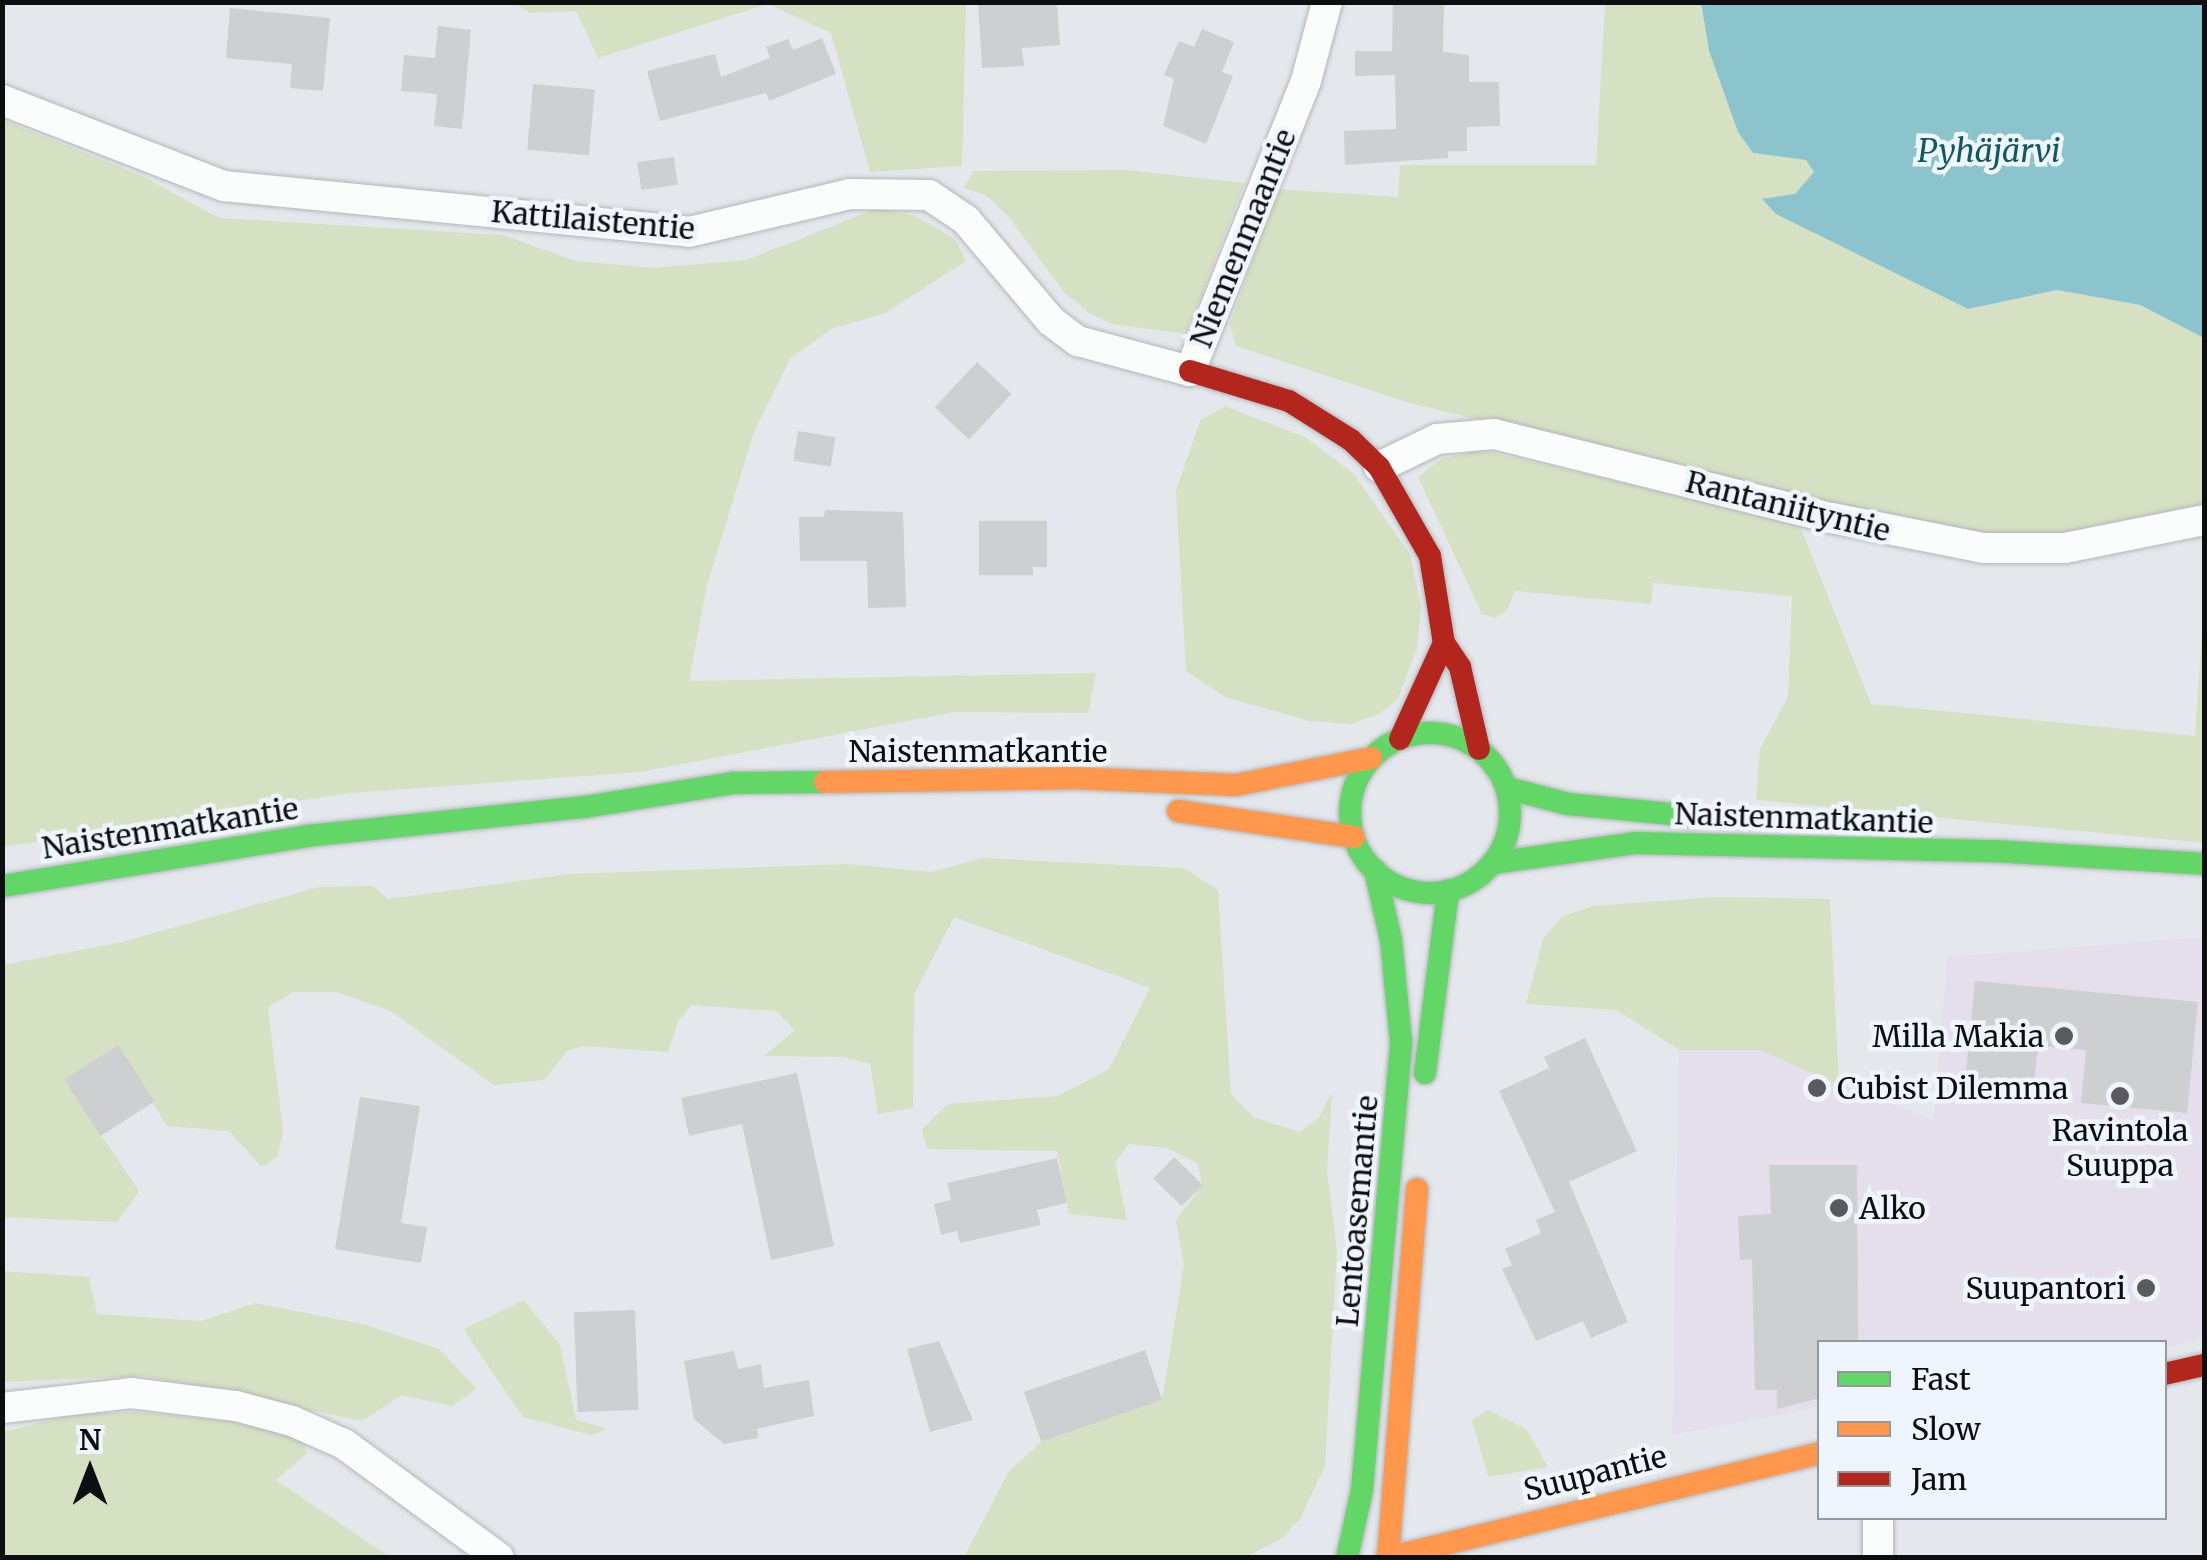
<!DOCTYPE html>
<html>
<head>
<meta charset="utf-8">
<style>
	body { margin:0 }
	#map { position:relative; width:2207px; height:1560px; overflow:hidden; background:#e4e8ec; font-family:Merriweather,serif }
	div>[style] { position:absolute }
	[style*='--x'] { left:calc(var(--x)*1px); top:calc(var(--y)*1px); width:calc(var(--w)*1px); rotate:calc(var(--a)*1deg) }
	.commercial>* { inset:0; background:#e5dfeb }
	.green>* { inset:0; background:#d6e0c3 }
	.water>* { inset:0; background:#8bc4cd }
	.building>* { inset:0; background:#cecfd0; transform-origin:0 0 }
	.roads { filter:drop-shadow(0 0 2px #b4b6b9) drop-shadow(0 0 2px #b4b6b9) }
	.street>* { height:30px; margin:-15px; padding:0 15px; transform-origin:15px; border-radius:15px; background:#fbfcfc }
	.fast>* { height:22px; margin:-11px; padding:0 11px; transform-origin:11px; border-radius:11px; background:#63d668 }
	.fast>.ring { margin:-11px; padding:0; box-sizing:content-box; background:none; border:22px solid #63d668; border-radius:50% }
	.slow>* { height:22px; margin:-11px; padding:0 11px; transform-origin:11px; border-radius:11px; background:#ff974d }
	.jam>* { height:22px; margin:-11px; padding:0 11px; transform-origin:11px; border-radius:11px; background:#b3261e }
	.dots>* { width:28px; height:28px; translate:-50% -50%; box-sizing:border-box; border:5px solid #eff5fc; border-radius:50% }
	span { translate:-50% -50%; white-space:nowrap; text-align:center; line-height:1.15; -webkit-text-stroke:9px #eff5fc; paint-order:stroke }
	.street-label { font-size:30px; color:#0c0e10 }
	.poi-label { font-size:30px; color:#0c0e10 }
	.right { translate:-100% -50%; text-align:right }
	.left { translate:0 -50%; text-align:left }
	.water-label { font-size:32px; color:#135861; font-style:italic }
	.frame { position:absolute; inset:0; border:5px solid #0c0e10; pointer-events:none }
	.legend { position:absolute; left:1817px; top:1340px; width:350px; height:180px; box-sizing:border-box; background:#eff5fc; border:2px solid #94999e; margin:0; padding:12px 18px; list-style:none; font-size:30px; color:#0c0e10 }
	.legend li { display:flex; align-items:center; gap:20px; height:50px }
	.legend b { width:50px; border:2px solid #94999e }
	.north { position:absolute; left:40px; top:1420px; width:100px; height:100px; -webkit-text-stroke:8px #eff5fc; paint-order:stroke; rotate:0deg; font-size:28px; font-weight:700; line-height:40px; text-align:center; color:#0c0e10 }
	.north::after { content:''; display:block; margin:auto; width:35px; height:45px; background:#0c0e10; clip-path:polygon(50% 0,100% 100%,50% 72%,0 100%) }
</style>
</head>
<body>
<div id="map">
	<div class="commercial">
		<div style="clip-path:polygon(2204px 937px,2204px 1339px,2165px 1348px,2164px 1342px,1820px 1342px,1819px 1407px,1672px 1435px,1679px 1050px,1760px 1050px,1934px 1121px,1947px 957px)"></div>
	</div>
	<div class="green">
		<div style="clip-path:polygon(514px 3px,966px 3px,962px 166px,870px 172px,831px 33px,768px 4px,598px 58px,576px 11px,530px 13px)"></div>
		<div style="clip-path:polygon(1605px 3px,1701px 3px,1709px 51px,1738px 132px,1753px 153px,1806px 160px,1814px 172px,1796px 194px,1764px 200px,1776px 214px,1968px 309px,2057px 290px,2140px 305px,2204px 338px,2204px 510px,2046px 538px,1990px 537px,1861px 515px,1406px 402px,1236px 346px,1230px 324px,1277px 189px,1398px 197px,1400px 165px,1596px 165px)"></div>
		<div style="clip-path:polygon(3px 120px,142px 176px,219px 218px,503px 235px,576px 261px,653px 268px,746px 260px,878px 208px,918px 217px,955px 239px,966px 261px,885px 313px,831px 329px,790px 359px,754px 432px,707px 585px,689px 681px,1096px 673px,1088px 713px,955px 712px,640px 772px,350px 793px,3px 847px)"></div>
		<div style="clip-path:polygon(1127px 170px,1245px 183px,1186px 334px,1112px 324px,1089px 313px,1064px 292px,1008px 216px,987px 196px,964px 188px,973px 171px)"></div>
		<div style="clip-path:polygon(1225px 406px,1305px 437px,1353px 473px,1410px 554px,1421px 606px,1417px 649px,1398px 699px,1379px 714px,1352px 724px,1310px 721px,1225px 697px,1186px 671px,1176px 491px,1200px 421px)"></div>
		<div style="clip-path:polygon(1482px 450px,1799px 524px,1871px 704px,2195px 736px,2204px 601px,2204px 843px,1756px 800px,1760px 749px,1788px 697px,1792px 596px,1653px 583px,1651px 604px,1515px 591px,1507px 610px,1496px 618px,1482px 614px,1418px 477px,1441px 459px)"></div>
		<div style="clip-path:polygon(983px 858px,1184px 868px,1218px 890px,1231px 1094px,1255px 1118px,1300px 1132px,1319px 1117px,1332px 1092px,1327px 1170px,1337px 1250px,1325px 1466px,1300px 1519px,1281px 1539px,1246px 1557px,964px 1557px,1008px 1473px,1041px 1442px,1162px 1400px,1184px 1265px,1176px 1220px,1202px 1185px,1198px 1164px,1167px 1148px,1129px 1144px,1115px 1162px,1127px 1220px,1069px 1214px,1057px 1151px,927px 1149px,922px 1129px,948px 1104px,1058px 1096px,1109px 1069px,1150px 988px,954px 917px,914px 994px,913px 1108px,878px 1114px,870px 1064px,844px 1057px,764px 1056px,795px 1030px,776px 1011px,692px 1005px,678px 1021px,668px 1052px,583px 1046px,567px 1051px,544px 1080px,494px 1085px,392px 1012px,337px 992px,292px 992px,268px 1008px,283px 1130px,278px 1156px,262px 1167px,229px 1131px,167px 1126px,118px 1046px,65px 1081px,139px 1191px,117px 1222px,3px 1217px,3px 965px,122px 942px,319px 887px,373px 886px,388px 899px,569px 874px,848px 864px,931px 872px)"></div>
		<div style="clip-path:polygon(1716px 897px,1830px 899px,1839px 1085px,1760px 1050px,1679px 1050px,1617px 1010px,1526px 1004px,1543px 939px,1563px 916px,1593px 906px)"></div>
		<div style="clip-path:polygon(2px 1271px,89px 1277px,97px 1314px,201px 1321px,255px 1303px,362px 1324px,439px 1349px,477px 1389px,452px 1406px,402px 1395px,362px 1421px,146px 1376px,3px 1382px)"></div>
		<div style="clip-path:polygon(524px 1300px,560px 1345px,576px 1420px,607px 1429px,591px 1435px,523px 1417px,477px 1350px,464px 1329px)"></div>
		<div style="clip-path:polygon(1488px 1410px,1526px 1429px,1548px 1467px,1488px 1477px,1472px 1420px)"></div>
		<div style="clip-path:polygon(133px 1412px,246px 1422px,305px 1442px,306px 1454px,276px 1480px,390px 1557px,3px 1558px,3px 1432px,74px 1414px)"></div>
	</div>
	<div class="water">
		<div style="clip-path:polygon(1701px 2px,2204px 3px,2204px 338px,2140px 305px,2057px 290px,1968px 309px,1776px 214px,1762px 199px,1795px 194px,1814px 172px,1806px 160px,1753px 153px,1738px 132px,1709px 51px)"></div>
	</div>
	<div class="building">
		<div style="clip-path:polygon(978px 2px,1057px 5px,1060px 45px,1022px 48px,1024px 66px,982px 68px)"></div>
		<div style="clip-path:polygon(1393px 2px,1444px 2px,1443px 52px,1469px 55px,1469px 82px,1499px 82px,1500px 126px,1467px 127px,1467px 151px,1448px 151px,1448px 158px,1345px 165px,1344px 131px,1396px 129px,1395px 75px,1355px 76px,1355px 51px,1392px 51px)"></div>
		<div style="clip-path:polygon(230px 8px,330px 18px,323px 91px,290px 88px,292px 64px,226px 58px)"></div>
		<div style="clip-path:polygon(438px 26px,471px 30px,462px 129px,434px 126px,437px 94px,401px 91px,404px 55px,435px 58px)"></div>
		<div style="clip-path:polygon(1202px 29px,1234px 42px,1222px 72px,1233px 76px,1206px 144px,1163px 126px,1174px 79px,1164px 75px,1179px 41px,1194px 47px)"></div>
		<div style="clip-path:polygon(822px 38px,836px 74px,769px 101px,766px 93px,660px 121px,647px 71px,715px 54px,721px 77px,770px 58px,766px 47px,788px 39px,793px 50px)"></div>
		<div style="left:533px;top:84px;width:62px;height:66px;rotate:5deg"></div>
		<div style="left:674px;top:157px;width:28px;height:37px;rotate:82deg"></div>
		<div style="left:977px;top:362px;width:47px;height:62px;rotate:43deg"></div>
		<div style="left:798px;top:431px;width:38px;height:30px;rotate:9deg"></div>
		<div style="clip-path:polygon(825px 510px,903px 512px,906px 607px,868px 608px,867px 561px,800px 561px,799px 517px,824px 517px)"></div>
		<div style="clip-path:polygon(979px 521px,1047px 521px,1047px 567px,1033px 567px,1033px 575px,979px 575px)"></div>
		<div style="clip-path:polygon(1975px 981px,2198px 1002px,2187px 1113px,2081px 1103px,2086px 1050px,2038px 1046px,2032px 1101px,1964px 1094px)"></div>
		<div style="clip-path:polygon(1585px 1038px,1637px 1151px,1569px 1182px,1628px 1322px,1591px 1338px,1583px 1321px,1536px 1341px,1502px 1269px,1512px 1265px,1505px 1249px,1541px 1233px,1536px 1220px,1555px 1212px,1499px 1091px,1549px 1068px,1544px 1057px)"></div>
		<div style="left:118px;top:1045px;width:67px;height:64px;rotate:57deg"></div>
		<div style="clip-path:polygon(797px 1073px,834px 1246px,771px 1260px,742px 1124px,689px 1136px,681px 1098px)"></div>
		<div style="clip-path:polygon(360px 1097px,420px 1106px,401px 1223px,427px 1227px,421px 1263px,335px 1249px)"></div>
		<div style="left:1174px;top:1157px;width:40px;height:30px;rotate:44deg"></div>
		<div style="clip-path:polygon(1057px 1158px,1067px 1203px,1037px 1210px,1041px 1225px,960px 1243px,957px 1231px,941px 1235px,934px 1204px,951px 1200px,947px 1183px)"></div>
		<div style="clip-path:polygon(1769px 1165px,1857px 1165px,1858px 1342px,1820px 1342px,1820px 1398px,1777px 1409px,1777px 1390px,1755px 1390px,1752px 1259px,1740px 1260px,1738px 1216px,1771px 1214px)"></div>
		<div style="left:635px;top:1310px;width:100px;height:61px;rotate:88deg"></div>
		<div style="clip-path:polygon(939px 1341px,973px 1420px,930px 1432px,907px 1349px)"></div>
		<div style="left:1145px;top:1350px;width:53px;height:128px;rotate:71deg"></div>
		<div style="clip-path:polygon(734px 1351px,738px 1369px,761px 1364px,764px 1388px,809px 1380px,814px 1416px,757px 1429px,758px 1438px,724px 1444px,694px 1419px,684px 1361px)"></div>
	</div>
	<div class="roads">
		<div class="street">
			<div style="--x:2;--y:100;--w:238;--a:21.2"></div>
			<div style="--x:224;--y:186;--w:467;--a:5.6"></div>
			<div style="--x:689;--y:232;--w:165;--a:-13.3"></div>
			<div style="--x:850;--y:194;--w:79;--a:0.7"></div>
			<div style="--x:929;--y:195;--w:45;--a:34"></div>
			<div style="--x:966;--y:220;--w:132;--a:49.9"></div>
			<div style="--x:1051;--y:321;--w:34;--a:37"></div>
			<div style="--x:1078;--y:341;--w:116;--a:15"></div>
			<div style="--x:1190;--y:371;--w:312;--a:-68.2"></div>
			<div style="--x:1306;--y:81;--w:82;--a:-75.1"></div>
			<div style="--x:1379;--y:467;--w:64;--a:-25.8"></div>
			<div style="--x:1437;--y:439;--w:57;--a:-5"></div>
			<div style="--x:1494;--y:434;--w:348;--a:14"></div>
			<div style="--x:1832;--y:518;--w:155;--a:11.2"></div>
			<div style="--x:1984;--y:548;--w:81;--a:0"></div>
			<div style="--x:2065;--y:548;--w:142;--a:-11.4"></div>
			<div style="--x:2;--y:1408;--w:130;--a:-6.6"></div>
			<div style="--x:131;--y:1393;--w:106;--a:7.1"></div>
			<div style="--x:236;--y:1406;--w:58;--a:15"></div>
			<div style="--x:292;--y:1421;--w:57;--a:23.9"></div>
			<div style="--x:344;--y:1444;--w:192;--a:36.3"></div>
			<div style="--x:1878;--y:1558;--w:40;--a:-90"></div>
		</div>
		<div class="fast">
			<div class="ring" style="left:1350px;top:733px;width:138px;height:138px"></div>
			<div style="--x:1507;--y:788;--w:63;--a:14.7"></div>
			<div style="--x:1568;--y:804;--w:126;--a:5.5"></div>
			<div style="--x:1493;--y:863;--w:143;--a:-8"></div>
			<div style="--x:1635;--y:843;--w:359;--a:1.3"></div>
			<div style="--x:1994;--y:851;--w:210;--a:3.5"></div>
			<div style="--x:2;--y:886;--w:309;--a:-9.3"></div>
			<div style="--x:307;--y:836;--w:280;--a:-6"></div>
			<div style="--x:585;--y:807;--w:151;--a:-9.2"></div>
			<div style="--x:734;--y:783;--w:91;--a:-0.6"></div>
			<div style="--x:1425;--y:1073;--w:184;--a:-82.8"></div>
			<div style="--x:1347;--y:1558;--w:70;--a:-77.6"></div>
			<div style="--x:1362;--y:1490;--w:450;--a:-85"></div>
			<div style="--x:1401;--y:1042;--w:102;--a:-95.6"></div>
			<div style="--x:1391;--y:940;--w:72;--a:-102.9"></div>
		</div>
		<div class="slow">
			<div style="--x:825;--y:782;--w:245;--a:-0.9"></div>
			<div style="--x:1070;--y:778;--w:166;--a:2.4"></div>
			<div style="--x:1236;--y:785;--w:138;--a:-11.3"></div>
			<div style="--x:1178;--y:811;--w:178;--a:8.4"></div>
			<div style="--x:1387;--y:1558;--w:446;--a:-13.6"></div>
			<div style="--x:1388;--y:1558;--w:370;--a:-85.5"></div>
		</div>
		<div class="jam">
			<div style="--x:1190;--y:371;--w:103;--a:16.9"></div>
			<div style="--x:1289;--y:401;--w:73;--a:32.2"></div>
			<div style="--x:1351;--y:440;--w:39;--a:44"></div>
			<div style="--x:1379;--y:467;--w:103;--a:60.2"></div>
			<div style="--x:1430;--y:556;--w:88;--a:80.9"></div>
			<div style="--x:1444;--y:643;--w:29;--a:56"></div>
			<div style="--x:1460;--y:667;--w:84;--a:77"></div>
			<div style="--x:1400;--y:739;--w:106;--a:-65.4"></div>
			<div style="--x:2164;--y:1374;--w:41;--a:-12.7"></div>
		</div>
	</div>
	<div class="dots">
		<div style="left:2064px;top:1036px;background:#585a5d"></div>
		<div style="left:1817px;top:1088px;background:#585a5d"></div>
		<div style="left:2120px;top:1096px;background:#585a5d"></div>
		<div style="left:1839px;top:1208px;background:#585a5d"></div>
		<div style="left:2146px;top:1288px;background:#585a5d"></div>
	</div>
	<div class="street-label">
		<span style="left:593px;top:220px;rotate:5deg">Kattilaistentie</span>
		<span style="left:1243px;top:238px;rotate:-68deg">Niemenmaantie</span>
		<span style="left:1788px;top:506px;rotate:14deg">Rantaniityntie</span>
		<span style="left:978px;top:751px">Naistenmatkantie</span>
		<span style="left:1804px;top:818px;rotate:2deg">Naistenmatkantie</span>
		<span style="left:170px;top:828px;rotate:-9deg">Naistenmatkantie</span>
		<span style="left:1357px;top:1211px;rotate:-85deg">Lentoasemantie</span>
		<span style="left:1595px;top:1473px;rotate:-14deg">Suupantie</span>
	</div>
	<div class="poi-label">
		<span class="right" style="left:2044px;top:1036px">Milla Makia</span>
		<span class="left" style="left:1837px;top:1088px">Cubist Dilemma</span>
		<span style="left:2120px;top:1147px">Ravintola<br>Suuppa</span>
		<span class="left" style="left:1859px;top:1208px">Alko</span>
		<span class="right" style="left:2126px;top:1288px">Suupantori</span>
	</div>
	<div class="water-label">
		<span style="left:1989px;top:151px">Pyhäjärvi</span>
	</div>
	<div class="frame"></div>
	<ul class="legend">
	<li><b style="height:12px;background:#63d668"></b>Fast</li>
	<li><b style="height:12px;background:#ff974d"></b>Slow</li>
	<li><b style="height:12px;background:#b3261e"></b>Jam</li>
	</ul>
	<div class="north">N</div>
</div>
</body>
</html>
